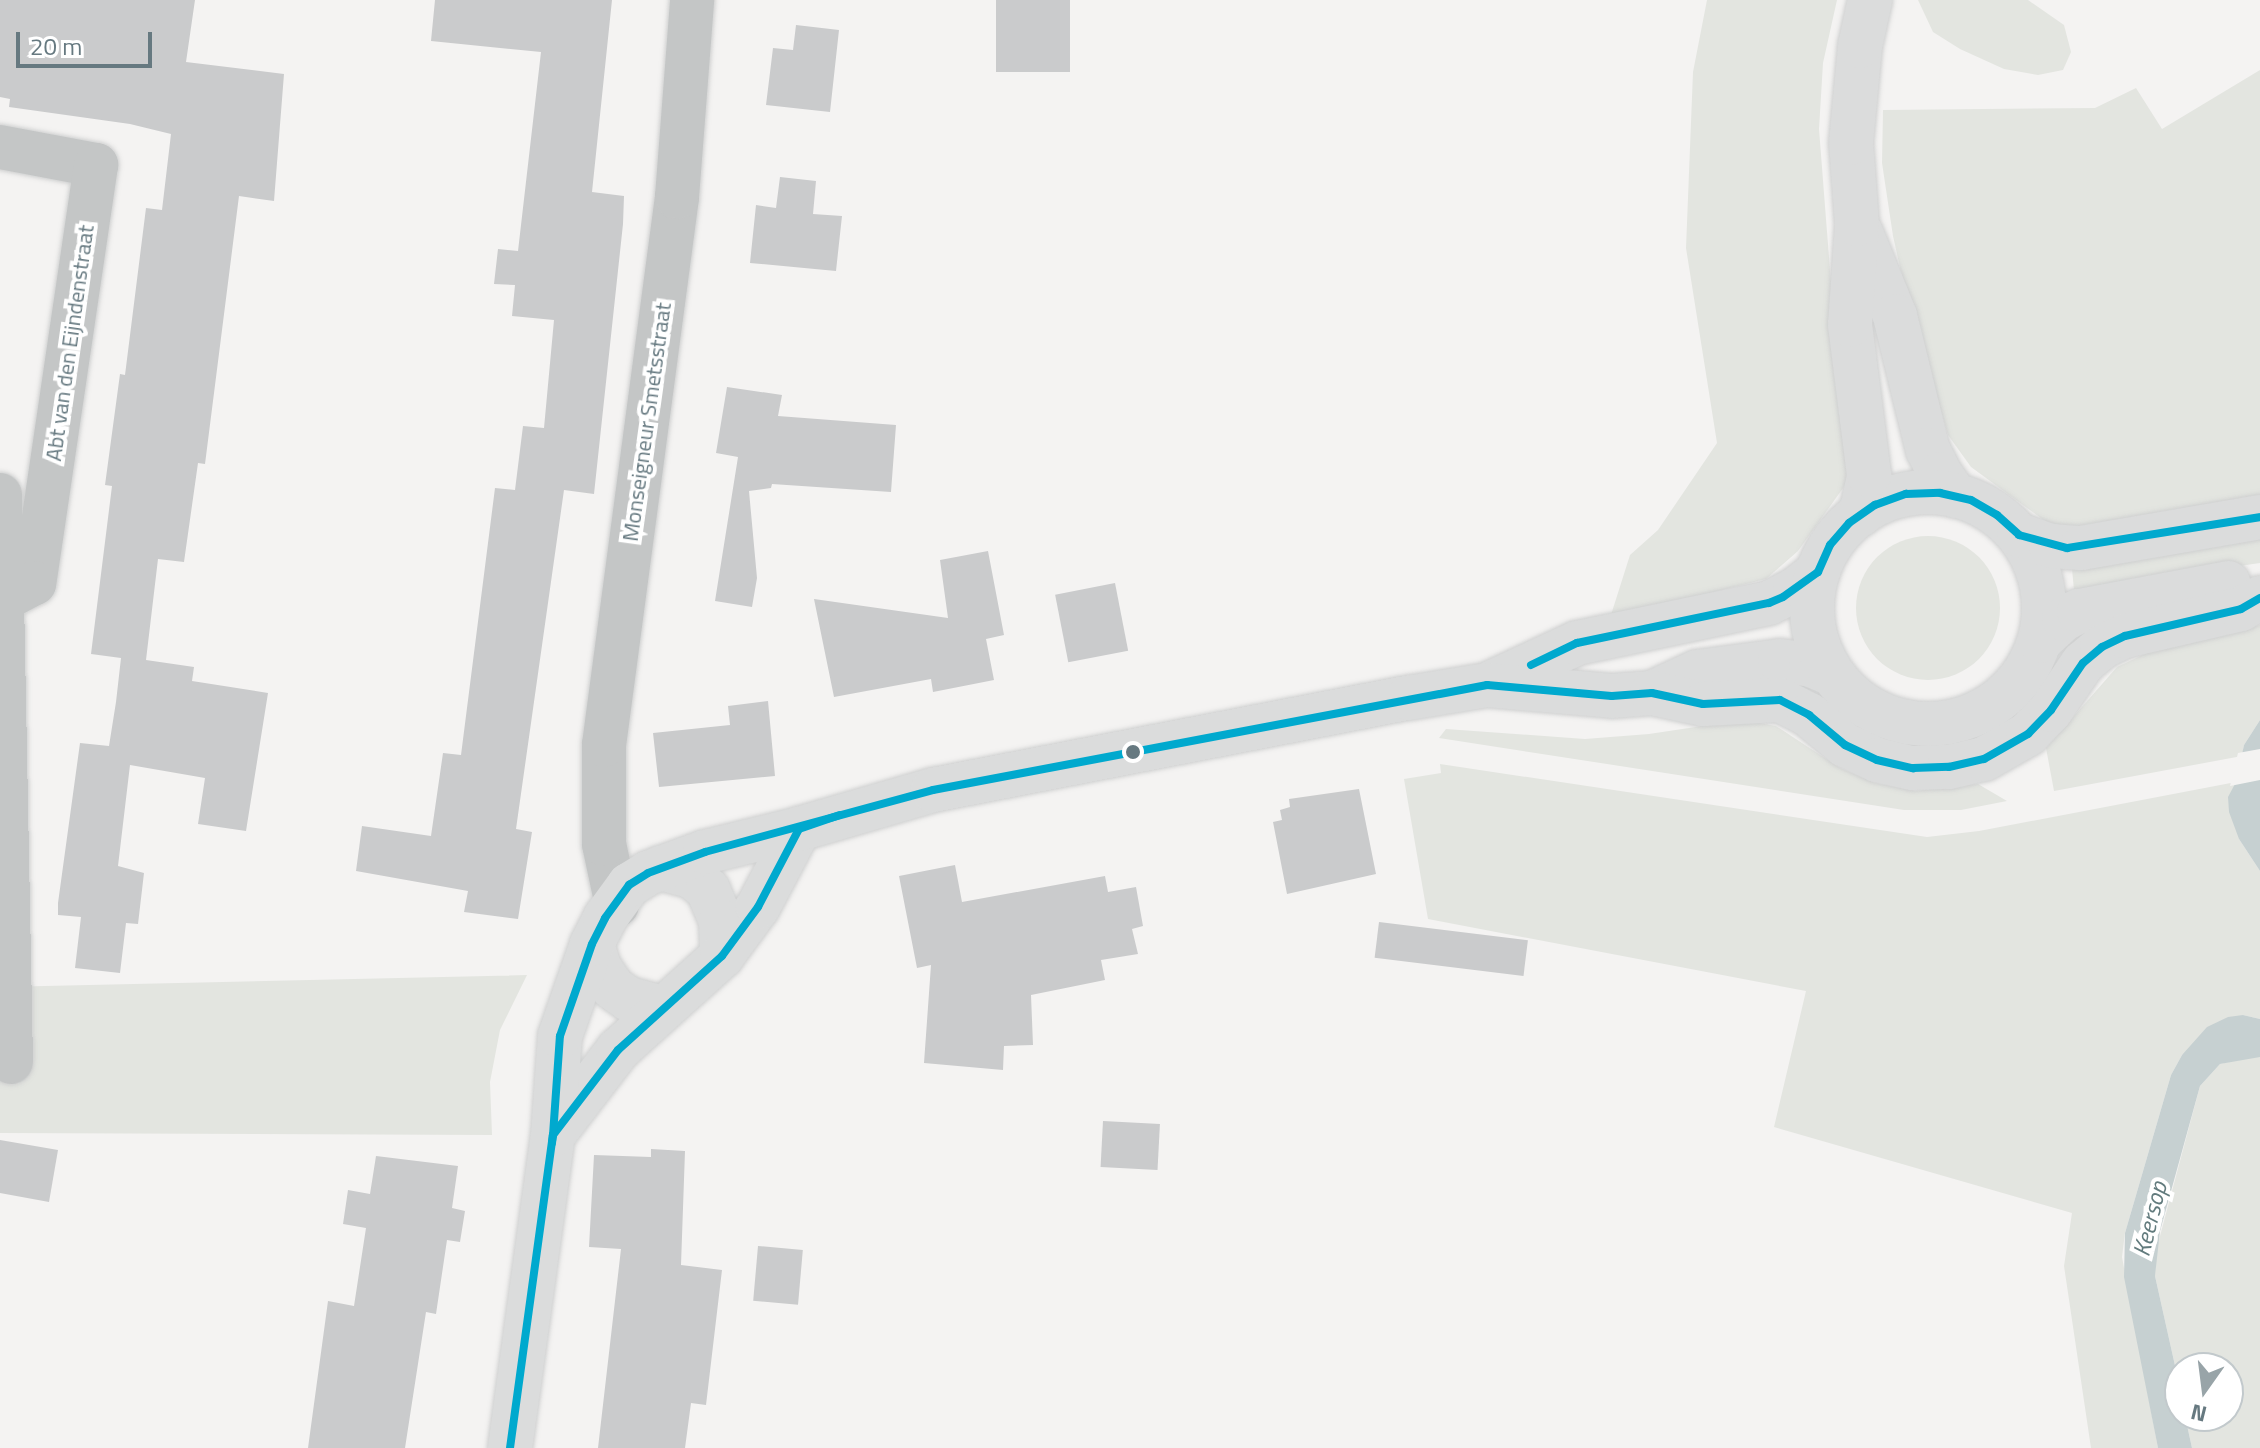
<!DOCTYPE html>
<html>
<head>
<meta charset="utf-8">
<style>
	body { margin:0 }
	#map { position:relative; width:2260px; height:1448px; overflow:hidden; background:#f4f3f2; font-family:"Titillium Web",sans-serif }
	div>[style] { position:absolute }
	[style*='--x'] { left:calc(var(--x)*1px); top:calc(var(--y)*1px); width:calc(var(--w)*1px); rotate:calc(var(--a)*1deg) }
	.green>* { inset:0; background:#e3e5e0 }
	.round { border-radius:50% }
	.water>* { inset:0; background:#c6d0d1 }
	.pier>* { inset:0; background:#f4f3f2 }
	.building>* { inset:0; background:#cacbcc; transform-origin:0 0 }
	.roads { filter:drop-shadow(0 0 2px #cfd0d0) drop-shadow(0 0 2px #cfd0d0) }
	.street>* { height:44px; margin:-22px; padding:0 22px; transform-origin:22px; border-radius:22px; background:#c4c6c6 }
	.secondary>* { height:44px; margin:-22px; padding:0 22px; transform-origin:22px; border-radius:22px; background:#dbdcdc }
	.primary>* { height:44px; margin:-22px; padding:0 22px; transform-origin:22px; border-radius:22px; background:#dbdcdc }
	.primary>.ring { margin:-22px; padding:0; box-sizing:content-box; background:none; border:44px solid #dbdcdc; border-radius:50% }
	.bus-1>* { height:8px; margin:-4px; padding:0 4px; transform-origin:4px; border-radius:4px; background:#00a9ce }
	.dots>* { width:22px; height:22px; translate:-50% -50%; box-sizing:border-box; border:4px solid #fff; border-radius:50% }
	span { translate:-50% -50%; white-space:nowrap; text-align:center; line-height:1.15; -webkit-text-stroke:8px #fff; paint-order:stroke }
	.street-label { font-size:22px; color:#667980 }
	.water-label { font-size:24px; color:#627b7d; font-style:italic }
	.north { position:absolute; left:2164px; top:1352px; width:80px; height:80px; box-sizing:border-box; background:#fff; border:2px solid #c2c9cc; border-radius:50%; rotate:194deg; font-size:22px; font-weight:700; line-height:32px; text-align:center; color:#667980 }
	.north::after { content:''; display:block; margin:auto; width:28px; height:36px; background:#98a4a8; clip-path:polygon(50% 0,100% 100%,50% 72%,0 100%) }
	.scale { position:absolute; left:16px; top:32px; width:136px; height:36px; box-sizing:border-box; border:4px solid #667980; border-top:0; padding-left:10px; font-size:24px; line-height:28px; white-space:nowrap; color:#667980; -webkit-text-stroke:6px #fff; paint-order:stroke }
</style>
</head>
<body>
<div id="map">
	<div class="green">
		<div style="clip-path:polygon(1707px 0,1837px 0,1823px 63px,1819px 129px,1833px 309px,1852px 443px,1846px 484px,1798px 551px,1766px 579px,1610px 618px,1630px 555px,1658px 530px,1717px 443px,1686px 248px,1693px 72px)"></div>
		<div style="clip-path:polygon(1918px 0,2028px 0,2064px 25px,2071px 52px,2063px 70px,2038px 75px,2004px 69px,1960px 49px,1933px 32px)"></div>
		<div style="clip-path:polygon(2260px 70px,2260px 499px,2094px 531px,2049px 524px,1971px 467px,1948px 435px,1906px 294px,1893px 236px,1882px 163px,1883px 110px,2095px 108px,2136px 88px,2162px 129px)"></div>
		<div style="clip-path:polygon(2260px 533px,2260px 563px,2074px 590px,2072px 569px)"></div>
		<div class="round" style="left:1856px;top:536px;width:144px;height:144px"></div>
		<div style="clip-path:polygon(2260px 625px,2260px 720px,2244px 745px,2242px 756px,2054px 791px,2046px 748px,2117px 667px,2153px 650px)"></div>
		<div style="clip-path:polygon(1742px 720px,1776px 726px,1840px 768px,1875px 783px,1916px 791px,1978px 784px,2007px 801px,1961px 810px,1904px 810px,1439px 738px,1446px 729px,1585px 739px,1649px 734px)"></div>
		<div style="clip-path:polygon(1440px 764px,1927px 837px,1979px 831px,2236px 782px,2239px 839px,2260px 871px,2260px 1019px,2243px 1015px,2182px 1055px,2171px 1075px,2125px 1233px,2122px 1257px,2158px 1448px,2091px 1448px,2064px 1266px,2072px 1213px,1774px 1127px,1806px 991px,1428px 919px,1404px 779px,1441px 773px)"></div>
		<div style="clip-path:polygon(527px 975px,500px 1030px,490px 1082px,492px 1135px,0 1133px,0 987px)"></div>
		<div style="clip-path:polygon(2256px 1056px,2260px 1057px,2260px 1448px,2192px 1448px,2185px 1416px,2228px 1416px,2228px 1368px,2180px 1368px,2180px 1388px,2155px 1276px,2156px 1251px,2200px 1086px,2220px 1064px)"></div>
	</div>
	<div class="water">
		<div style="clip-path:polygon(2260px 720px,2260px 871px,2239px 839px,2229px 812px,2228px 797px,2236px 782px,2244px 745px)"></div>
		<div style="clip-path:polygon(2243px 1015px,2260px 1019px,2260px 1057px,2220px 1064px,2200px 1086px,2160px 1231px,2155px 1276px,2180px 1388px,2180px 1416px,2185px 1416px,2192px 1448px,2158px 1448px,2124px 1277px,2125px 1233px,2171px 1075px,2182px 1055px,2207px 1027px,2228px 1017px)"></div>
	</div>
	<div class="pier">
		<div style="clip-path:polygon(2260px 749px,2260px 780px,2230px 786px,2238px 753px)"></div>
	</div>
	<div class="building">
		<div style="clip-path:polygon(0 0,195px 0,186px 62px,284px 74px,274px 201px,239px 196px,205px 464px,198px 463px,184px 562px,158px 559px,146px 660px,194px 667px,192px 681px,268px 693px,246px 831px,198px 824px,205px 778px,130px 765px,118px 866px,144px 873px,138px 924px,126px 923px,120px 973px,75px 968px,81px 917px,58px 915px,58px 903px,80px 743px,109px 746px,116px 702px,121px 658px,91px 654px,112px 486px,105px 485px,120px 374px,125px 375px,146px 208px,162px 210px,171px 134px,130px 124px,9px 107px,10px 99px,0 97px)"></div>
		<div style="clip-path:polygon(435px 0,612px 0,592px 192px,624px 196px,623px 224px,594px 494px,564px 490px,516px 829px,532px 832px,518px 919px,464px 912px,468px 891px,356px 871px,362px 826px,431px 836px,443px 753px,461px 755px,495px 488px,515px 490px,523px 426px,544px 428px,554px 320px,512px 316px,515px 285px,494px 284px,498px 249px,518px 251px,541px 52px,431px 41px)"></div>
		<div style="left:996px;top:0;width:74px;height:72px"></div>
		<div style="clip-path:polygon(796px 25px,839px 30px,830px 112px,766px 105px,773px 48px,793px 50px)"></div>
		<div style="clip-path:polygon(780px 177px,816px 181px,813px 214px,842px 216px,836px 271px,750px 263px,756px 205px,776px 208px)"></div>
		<div style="clip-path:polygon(727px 387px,782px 395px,778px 416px,896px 425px,891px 492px,772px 484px,771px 488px,749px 491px,757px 578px,752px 607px,715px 601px,738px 457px,716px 453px)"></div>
		<div style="clip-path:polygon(988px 551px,1004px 635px,986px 639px,994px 680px,933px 692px,931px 679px,834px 697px,814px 599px,948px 618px,940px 560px)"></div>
		<div style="left:1115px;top:583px;width:69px;height:61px;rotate:79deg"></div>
		<div style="clip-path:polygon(768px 701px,775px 776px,659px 787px,653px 733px,730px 725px,728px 706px)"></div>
		<div style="clip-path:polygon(1359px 789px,1376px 874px,1287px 894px,1273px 822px,1282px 820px,1280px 810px,1290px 807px,1289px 799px)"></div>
		<div style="clip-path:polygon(955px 865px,962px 902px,1105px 876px,1108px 892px,1136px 887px,1143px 926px,1132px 929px,1138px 954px,1101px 960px,1105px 980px,1031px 995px,1033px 1045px,1004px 1046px,1003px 1070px,924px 1063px,931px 965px,917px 968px,899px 876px)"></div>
		<div style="left:1379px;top:922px;width:150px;height:36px;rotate:7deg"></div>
		<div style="left:1103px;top:1121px;width:57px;height:46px;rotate:3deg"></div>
		<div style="clip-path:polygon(0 1140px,58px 1150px,49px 1202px,0 1193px)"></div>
		<div style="clip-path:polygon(651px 1149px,685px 1151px,681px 1265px,722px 1270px,706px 1405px,691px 1403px,685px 1448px,598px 1448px,621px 1249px,589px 1247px,594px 1155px,651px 1157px)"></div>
		<div style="clip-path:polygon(376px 1156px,458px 1166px,452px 1208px,465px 1211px,460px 1242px,447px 1240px,436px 1314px,426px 1312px,405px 1448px,308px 1448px,328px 1301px,354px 1306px,366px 1228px,343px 1224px,348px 1190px,370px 1194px)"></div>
		<div style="left:758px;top:1246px;width:45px;height:55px;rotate:5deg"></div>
	</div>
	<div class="roads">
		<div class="street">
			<div style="--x:0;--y:147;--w:98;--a:10.6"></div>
			<div style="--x:96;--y:165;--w:423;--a:98.4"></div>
			<div style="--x:34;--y:583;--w:38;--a:152"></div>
			<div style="--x:0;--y:495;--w:567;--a:88.89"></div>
			<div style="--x:617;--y:905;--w:62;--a:-102"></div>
			<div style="--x:604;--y:844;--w:99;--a:-90"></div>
			<div style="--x:604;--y:745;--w:553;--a:-82.41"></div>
			<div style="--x:677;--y:197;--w:198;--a:-85.6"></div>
		</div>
		<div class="secondary">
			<div style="--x:1491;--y:683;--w:95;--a:-24.9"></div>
			<div style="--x:1577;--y:643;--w:196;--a:-11.8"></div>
			<div style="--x:1769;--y:603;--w:29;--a:-27"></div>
			<div style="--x:1795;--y:590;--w:29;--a:-38"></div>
			<div style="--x:660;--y:868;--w:34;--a:15"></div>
			<div style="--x:693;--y:877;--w:20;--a:41"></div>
			<div style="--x:708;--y:890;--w:34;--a:67"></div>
			<div style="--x:721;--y:921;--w:35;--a:88"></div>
			<div style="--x:592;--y:944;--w:24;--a:73"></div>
			<div style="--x:599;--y:967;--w:25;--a:56"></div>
			<div style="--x:613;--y:988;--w:19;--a:35"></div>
			<div style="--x:629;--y:999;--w:34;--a:15"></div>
			<div style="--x:553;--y:1135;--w:107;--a:-52.6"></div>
			<div style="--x:618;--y:1050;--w:140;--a:-42.1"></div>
			<div style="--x:722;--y:956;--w:61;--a:-53.7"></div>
			<div style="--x:758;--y:907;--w:88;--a:-62.3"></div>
			<div style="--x:510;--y:1448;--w:316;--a:-82.2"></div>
			<div style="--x:553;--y:1135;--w:99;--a:-86"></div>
			<div style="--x:560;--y:1036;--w:97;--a:-70.8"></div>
			<div style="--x:592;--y:944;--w:29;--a:-63"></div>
			<div style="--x:605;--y:918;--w:41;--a:-54"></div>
			<div style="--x:629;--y:885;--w:22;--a:-32"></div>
			<div style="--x:648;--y:873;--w:61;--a:-20.2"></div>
			<div style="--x:705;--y:852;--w:97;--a:-13.7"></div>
			<div style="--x:799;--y:829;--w:140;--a:-16.2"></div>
			<div style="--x:933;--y:790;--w:484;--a:-11"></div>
			<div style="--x:1408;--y:698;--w:80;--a:-9.3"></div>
			<div style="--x:1487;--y:685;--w:125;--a:5"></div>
			<div style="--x:1612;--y:696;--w:40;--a:-4.3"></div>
			<div style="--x:1652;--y:693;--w:50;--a:-25"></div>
			<div style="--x:1697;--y:672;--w:84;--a:-7.5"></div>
			<div style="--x:1780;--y:661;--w:31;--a:7"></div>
			<div style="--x:1811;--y:665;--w:21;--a:23"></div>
		</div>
		<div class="primary">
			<div style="--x:1861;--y:233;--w:90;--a:67.7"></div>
			<div style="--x:1895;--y:316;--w:138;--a:76.2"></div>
			<div style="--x:1928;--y:450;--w:27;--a:63"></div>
			<div style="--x:1940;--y:474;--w:27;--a:54"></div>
			<div class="ring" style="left:1812px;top:492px;width:188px;height:188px"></div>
			<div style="--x:1861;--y:514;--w:40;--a:-78"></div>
			<div style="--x:1869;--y:475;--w:151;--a:-97.2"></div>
			<div style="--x:1850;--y:325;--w:101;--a:-86"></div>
			<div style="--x:1857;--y:224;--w:81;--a:-94.2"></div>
			<div style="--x:1851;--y:143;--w:97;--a:-84.7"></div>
			<div style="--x:1860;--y:46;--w:47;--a:-77.7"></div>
			<div style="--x:2019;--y:535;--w:34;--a:19"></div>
			<div style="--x:2051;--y:546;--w:30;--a:4"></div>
			<div style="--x:2081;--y:548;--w:182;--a:-9.8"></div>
			<div style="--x:2040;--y:641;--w:33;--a:-43"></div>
			<div style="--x:2064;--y:619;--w:17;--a:-28"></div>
			<div style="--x:2079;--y:611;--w:152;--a:-10.6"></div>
			<div style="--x:1652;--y:693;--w:52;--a:12.2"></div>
			<div style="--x:1703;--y:704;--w:77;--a:-3"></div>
			<div style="--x:1780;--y:700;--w:33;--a:27"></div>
			<div style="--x:1809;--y:715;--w:47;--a:39.8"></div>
			<div style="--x:1845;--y:745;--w:35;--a:25"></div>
			<div style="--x:1877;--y:760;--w:37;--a:13"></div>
			<div style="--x:1913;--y:768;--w:36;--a:-2"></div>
			<div style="--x:1949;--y:767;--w:36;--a:-13"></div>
			<div style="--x:1984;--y:759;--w:51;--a:-29.6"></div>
			<div style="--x:2028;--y:734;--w:33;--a:-46"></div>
			<div style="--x:2051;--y:710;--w:57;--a:-55.8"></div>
			<div style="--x:2083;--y:663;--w:25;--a:-40"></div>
			<div style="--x:2102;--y:647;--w:25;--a:-26"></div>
			<div style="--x:2125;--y:636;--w:119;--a:-13.1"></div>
			<div style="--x:2241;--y:609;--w:22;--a:-30"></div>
		</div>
	</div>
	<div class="bus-1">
		<div style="--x:1531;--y:665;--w:51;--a:-25.6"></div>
		<div style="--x:1577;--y:643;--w:196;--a:-11.8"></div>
		<div style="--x:1769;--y:603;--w:15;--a:-23"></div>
		<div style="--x:1783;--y:597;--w:43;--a:-35.5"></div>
		<div style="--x:1818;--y:572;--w:30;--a:-66"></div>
		<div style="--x:1830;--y:545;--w:29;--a:-49"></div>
		<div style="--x:1849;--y:523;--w:32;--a:-35"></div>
		<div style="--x:1875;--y:505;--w:33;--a:-20"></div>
		<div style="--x:1906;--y:494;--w:34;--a:-2"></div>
		<div style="--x:1940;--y:493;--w:32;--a:13"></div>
		<div style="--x:1971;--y:500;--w:30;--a:30"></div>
		<div style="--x:1997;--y:515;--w:30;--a:42"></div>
		<div style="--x:2019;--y:535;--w:50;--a:15.2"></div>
		<div style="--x:2067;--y:548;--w:195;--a:-9.1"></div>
		<div style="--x:552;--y:1143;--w:8;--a:-83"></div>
		<div style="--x:553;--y:1135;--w:107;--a:-52.6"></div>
		<div style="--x:618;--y:1050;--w:140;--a:-42.1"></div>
		<div style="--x:722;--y:956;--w:61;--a:-53.7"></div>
		<div style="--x:758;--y:907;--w:88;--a:-62.3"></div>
		<div style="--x:799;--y:829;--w:43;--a:-18.9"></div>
		<div style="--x:510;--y:1448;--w:316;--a:-82.2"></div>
		<div style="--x:553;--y:1135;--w:99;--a:-86"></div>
		<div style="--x:560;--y:1036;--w:97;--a:-70.8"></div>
		<div style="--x:592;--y:944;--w:29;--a:-63"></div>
		<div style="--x:605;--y:918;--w:41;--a:-54"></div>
		<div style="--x:629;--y:885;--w:22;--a:-32"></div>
		<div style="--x:648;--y:873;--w:61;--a:-20.2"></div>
		<div style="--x:705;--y:852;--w:236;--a:-15.2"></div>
		<div style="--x:933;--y:790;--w:564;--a:-10.73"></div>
		<div style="--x:1487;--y:685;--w:125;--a:5"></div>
		<div style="--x:1612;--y:696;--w:40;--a:-4.3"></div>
		<div style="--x:1652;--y:693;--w:52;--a:12.2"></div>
		<div style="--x:1703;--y:704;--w:77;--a:-3"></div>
		<div style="--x:1780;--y:700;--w:33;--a:27"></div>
		<div style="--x:1809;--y:715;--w:47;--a:39.8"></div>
		<div style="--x:1845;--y:745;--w:35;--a:25"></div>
		<div style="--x:1877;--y:760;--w:37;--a:13"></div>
		<div style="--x:1913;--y:768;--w:36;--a:-2"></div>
		<div style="--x:1949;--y:767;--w:36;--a:-13"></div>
		<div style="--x:1984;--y:759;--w:51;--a:-29.6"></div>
		<div style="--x:2028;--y:734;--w:33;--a:-46"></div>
		<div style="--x:2051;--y:710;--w:57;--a:-55.8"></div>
		<div style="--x:2083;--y:663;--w:25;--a:-40"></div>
		<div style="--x:2102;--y:647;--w:25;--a:-26"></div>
		<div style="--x:2125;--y:636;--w:119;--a:-13.1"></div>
		<div style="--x:2241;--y:609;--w:22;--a:-30"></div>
	</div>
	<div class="dots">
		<div style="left:1133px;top:752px;background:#667980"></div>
	</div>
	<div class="street-label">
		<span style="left:70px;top:343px;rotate:-82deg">Abt van den Eijndenstraat</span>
		<span style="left:647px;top:422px;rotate:-82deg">Monseigneur Smetsstraat</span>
	</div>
	<div class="water-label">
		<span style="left:2150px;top:1219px;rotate:-76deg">Keersop</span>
	</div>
	<div class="north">N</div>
	<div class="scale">20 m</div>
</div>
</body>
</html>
